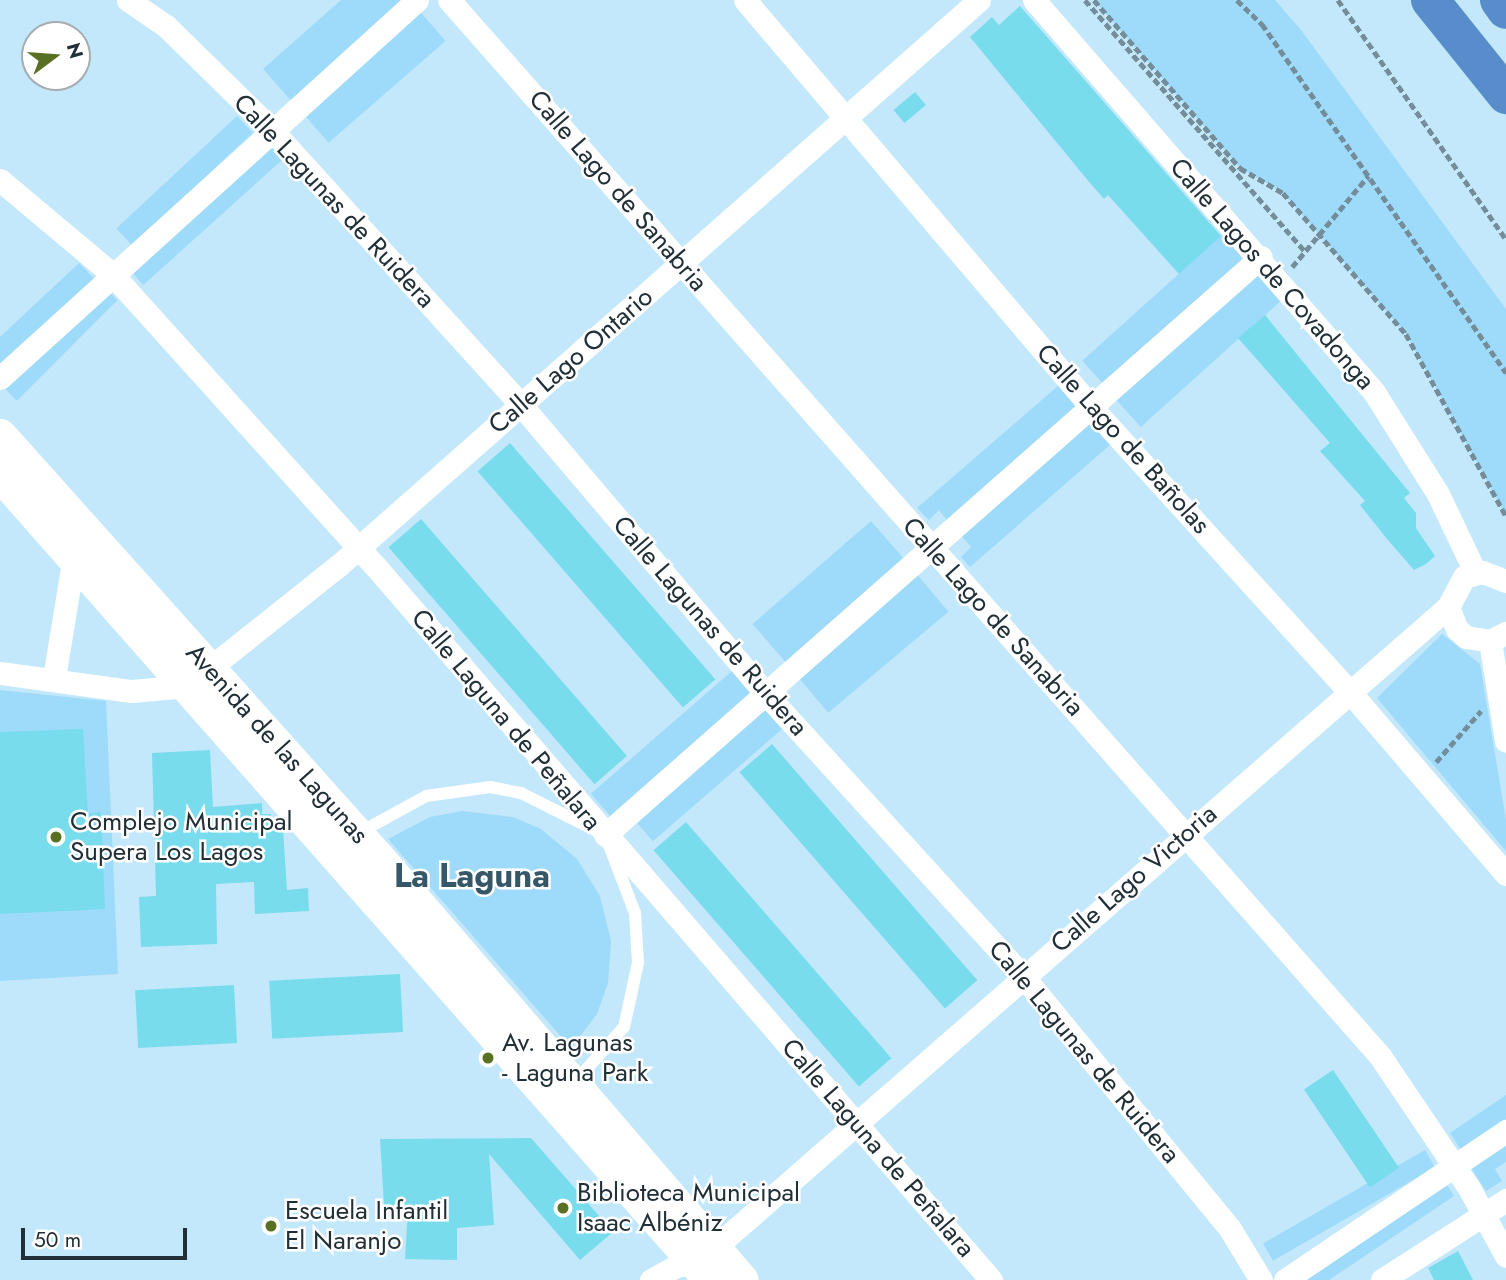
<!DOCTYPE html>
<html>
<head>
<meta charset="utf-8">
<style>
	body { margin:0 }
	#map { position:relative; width:1506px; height:1280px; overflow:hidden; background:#c3e8fc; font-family:Jost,sans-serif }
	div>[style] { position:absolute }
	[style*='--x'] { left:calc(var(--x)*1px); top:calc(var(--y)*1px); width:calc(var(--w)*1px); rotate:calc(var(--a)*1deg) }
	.green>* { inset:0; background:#9edaf9; transform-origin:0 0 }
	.building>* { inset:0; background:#78dced; transform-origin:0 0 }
	.path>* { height:4.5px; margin-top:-2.25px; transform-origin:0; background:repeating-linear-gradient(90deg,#738d9b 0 7px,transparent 0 10.5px) }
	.lane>* { height:12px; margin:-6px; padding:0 6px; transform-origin:6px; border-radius:6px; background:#fff }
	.street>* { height:23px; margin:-11.5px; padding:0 11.5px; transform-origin:11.5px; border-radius:11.5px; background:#fff }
	.secondary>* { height:33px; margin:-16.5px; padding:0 16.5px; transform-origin:16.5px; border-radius:16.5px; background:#fff }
	.highway>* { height:38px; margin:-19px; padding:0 19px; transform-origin:19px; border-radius:19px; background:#568dca }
	.dots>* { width:19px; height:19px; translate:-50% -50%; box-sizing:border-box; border:4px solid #fff; border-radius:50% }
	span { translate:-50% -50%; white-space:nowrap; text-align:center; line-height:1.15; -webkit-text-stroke:5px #fff; paint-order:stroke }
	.street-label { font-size:26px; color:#212f37 }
	.poi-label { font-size:26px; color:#212f37 }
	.left { translate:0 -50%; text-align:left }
	.district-label { font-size:33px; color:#365767; font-weight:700 }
	.north { position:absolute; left:21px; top:21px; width:70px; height:70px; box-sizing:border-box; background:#fff; border:2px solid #a6acaf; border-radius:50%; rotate:74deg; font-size:19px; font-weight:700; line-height:28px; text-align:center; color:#212f37 }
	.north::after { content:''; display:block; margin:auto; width:24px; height:32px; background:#587021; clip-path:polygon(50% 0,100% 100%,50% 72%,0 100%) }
	.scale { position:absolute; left:21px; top:1228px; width:166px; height:32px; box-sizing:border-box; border:4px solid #212f37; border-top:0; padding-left:9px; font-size:21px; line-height:24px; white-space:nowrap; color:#212f37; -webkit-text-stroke:5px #fff; paint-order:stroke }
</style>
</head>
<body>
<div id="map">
	<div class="green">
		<div style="clip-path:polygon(341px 0,409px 0,293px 103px,263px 69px)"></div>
		<div style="clip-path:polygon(1094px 0,1275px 0,1301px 30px,1506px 309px,1506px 516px,1406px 334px,1283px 193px,1240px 168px)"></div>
		<div style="left:416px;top:7px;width:45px;height:155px;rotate:49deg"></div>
		<div style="left:237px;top:116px;width:23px;height:165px;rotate:47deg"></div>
		<div style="left:267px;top:140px;width:25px;height:189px;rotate:48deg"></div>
		<div style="left:1222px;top:235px;width:39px;height:188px;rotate:48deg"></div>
		<div style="clip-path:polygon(79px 263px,96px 281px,0 370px,0 337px)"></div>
		<div style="left:1255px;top:273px;width:38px;height:188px;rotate:48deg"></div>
		<div style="left:106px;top:289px;width:16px;height:142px;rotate:45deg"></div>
		<div style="clip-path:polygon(1059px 385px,1081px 411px,951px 525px,939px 510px,929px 520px,917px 508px)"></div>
		<div style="clip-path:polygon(1089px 419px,1111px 444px,970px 567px,961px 557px,971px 547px,959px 533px)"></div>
		<div style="left:871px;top:521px;width:57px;height:157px;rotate:49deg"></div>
		<div style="left:915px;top:572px;width:52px;height:157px;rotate:50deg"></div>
		<div style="clip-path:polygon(1442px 634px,1480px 664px,1506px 820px,1506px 851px,1377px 698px)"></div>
		<div style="left:732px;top:671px;width:33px;height:187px;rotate:49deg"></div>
		<div style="clip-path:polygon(0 690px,106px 701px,118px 974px,0 981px)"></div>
		<div style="left:761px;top:705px;width:32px;height:171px;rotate:49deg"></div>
		<div style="clip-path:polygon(462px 811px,513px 817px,541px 829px,577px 859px,600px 896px,611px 941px,608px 983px,597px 1014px,571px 1048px,388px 839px,430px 817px)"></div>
		<div style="clip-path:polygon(1506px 1095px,1506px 1123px,1463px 1153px,1450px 1133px)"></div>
		<div style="clip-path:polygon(1506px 1137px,1506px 1162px,1495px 1169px,1502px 1181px,1486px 1191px,1468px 1163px)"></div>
		<div style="left:1425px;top:1150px;width:20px;height:187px;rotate:60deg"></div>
		<div style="clip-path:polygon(1443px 1179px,1454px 1196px,1329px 1280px,1295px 1280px)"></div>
	</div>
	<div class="building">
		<div style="clip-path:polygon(1020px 6px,1221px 236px,1179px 274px,1108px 195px,1104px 199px,1090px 183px,970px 37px,992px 17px,999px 25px)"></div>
		<div style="left:915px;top:92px;width:17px;height:28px;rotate:50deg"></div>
		<div style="clip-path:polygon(1265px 315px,1410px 493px,1404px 498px,1416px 513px,1416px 528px,1435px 556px,1426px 564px,1414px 570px,1387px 539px,1360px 505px,1365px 501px,1320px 451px,1330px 443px,1238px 338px)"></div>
		<div style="left:510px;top:443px;width:313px;height:43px;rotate:49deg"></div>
		<div style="left:421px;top:519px;width:314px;height:43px;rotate:49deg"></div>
		<div style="clip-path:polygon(83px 729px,88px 813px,101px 812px,105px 909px,0 914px,0 732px)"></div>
		<div style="left:772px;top:744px;width:313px;height:43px;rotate:49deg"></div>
		<div style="clip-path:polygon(210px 750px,213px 807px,262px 803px,262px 814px,271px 814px,272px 830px,283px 830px,287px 890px,308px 888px,309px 911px,255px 914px,254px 882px,216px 884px,217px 944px,141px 947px,139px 897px,156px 896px,152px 753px)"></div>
		<div style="left:686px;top:822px;width:313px;height:43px;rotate:49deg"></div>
		<div style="left:400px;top:974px;width:58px;height:131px;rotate:87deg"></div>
		<div style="left:234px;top:985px;width:58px;height:99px;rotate:87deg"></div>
		<div style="left:1333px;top:1070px;width:118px;height:35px;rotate:56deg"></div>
		<div style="clip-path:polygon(531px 1138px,613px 1232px,580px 1260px,489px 1154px,494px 1225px,457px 1228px,457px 1260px,405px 1259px,408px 1208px,384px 1204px,380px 1139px)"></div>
		<div style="clip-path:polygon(1458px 1251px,1473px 1280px,1434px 1280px,1428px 1268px)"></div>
	</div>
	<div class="path">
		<div style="--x:1085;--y:0;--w:334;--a:48.8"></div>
		<div style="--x:1094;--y:0;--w:223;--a:49"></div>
		<div style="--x:1240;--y:168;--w:50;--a:30.2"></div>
		<div style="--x:1283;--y:193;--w:187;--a:48.9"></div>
		<div style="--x:1406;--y:334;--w:208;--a:61.2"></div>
		<div style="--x:1237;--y:0;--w:35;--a:44"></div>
		<div style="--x:1262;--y:24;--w:426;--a:55"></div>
		<div style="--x:1338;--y:0;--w:292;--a:54.9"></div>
		<div style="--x:1292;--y:267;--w:119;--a:-50.1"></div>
		<div style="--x:1436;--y:762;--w:68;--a:-48.6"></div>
	</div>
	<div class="lane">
		<div style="--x:357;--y:834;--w:79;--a:-28.8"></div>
		<div style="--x:426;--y:796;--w:65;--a:-8"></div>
		<div style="--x:490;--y:787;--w:32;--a:11"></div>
		<div style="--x:521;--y:793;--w:83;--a:26.6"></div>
		<div style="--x:575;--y:1082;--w:74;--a:-48.3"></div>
		<div style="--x:624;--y:1027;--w:66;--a:-77.7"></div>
		<div style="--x:638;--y:963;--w:50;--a:-93.4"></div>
		<div style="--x:635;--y:913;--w:70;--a:-111"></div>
	</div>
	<div class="street">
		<div style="--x:128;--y:0;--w:46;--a:34.4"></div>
		<div style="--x:166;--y:26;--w:146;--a:44.4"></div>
		<div style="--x:270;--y:128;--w:374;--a:47.8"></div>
		<div style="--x:521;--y:405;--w:379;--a:49.7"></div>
		<div style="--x:766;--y:694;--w:382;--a:47.7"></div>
		<div style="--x:1023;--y:976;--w:327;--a:50.7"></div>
		<div style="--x:1230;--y:1229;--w:60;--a:58.7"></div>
		<div style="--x:449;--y:0;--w:1408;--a:48.6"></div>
		<div style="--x:1380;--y:1056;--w:159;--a:56"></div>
		<div style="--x:1469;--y:1188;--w:77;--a:61.4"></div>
		<div style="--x:745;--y:0;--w:537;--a:49.61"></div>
		<div style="--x:1093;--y:409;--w:381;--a:47.8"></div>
		<div style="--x:1349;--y:691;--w:241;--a:49.4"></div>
		<div style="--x:1034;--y:0;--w:519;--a:49.06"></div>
		<div style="--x:1374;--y:392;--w:120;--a:57.9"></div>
		<div style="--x:1438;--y:494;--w:86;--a:64.6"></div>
		<div style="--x:0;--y:180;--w:146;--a:40"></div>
		<div style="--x:112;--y:274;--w:394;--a:48"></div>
		<div style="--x:376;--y:567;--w:942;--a:49.22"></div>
		<div style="--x:0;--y:378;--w:563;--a:-42.19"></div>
		<div style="--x:1506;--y:581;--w:26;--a:-159"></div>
		<div style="--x:1482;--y:572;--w:19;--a:164"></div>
		<div style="--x:1464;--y:577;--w:34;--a:118"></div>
		<div style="--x:1448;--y:607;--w:24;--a:68"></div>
		<div style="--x:1457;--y:629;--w:12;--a:42"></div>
		<div style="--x:1466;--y:637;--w:24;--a:9"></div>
		<div style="--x:1490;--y:641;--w:18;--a:-27"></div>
		<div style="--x:1490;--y:641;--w:101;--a:80.9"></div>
		<div style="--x:0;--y:673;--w:133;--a:7.8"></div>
		<div style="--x:132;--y:691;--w:55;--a:-5.2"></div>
		<div style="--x:187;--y:686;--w:193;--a:-38.5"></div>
		<div style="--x:338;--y:566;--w:855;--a:-41.44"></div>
		<div style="--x:54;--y:678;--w:124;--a:-80.7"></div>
		<div style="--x:605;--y:835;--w:874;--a:-41.38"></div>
		<div style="--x:705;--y:1256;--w:987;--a:-41.14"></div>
		<div style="--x:651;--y:1280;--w:31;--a:-29"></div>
		<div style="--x:678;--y:1265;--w:18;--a:0"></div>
		<div style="--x:1285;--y:1280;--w:267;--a:-34"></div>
		<div style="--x:1382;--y:1280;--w:148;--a:-32.8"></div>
	</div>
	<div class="secondary">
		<div style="--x:0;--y:435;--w:565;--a:48.16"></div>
		<div style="--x:377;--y:856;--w:559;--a:49.28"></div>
		<div style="--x:0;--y:475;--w:1073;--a:48.59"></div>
	</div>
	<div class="highway">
		<div style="--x:1430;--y:0;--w:122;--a:51.3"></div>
		<div style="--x:1499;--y:0;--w:12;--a:55"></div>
	</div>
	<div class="dots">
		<div style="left:56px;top:837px;background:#587021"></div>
		<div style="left:488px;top:1058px;background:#587021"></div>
		<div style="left:563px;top:1208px;background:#587021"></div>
		<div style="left:271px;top:1226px;background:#587021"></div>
	</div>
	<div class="street-label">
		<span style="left:618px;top:191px;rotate:49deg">Calle Lago de Sanabria</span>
		<span style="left:334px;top:201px;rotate:47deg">Calle Lagunas de Ruidera</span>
		<span style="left:1272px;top:274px;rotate:49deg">Calle Lagos de Covadonga</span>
		<span style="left:571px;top:361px;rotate:-41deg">Calle Lago Ontario</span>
		<span style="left:1123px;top:439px;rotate:48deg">Calle Lago de Bañolas</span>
		<span style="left:993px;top:617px;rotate:48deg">Calle Lago de Sanabria</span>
		<span style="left:710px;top:626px;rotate:49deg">Calle Lagunas de Ruidera</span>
		<span style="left:506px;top:720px;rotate:50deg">Calle Laguna de Peñalara</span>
		<span style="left:277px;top:744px;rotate:48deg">Avenida de las Lagunas</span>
		<span style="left:1134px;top:879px;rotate:-41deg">Calle Lago Victoria</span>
		<span style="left:1084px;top:1052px;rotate:50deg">Calle Lagunas de Ruidera</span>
		<span style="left:878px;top:1148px;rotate:49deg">Calle Laguna de Peñalara</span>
	</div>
	<div class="poi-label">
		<span class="left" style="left:70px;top:837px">Complejo Municipal<br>Supera Los Lagos</span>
		<span class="left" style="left:502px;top:1058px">Av. Lagunas<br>- Laguna Park</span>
		<span class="left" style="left:577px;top:1208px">Biblioteca Municipal<br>Isaac Albéniz</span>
		<span class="left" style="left:285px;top:1226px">Escuela Infantil<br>El Naranjo</span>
	</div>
	<div class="district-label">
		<span style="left:472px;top:876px">La Laguna</span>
	</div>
	<div class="north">N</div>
	<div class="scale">50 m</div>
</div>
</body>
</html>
